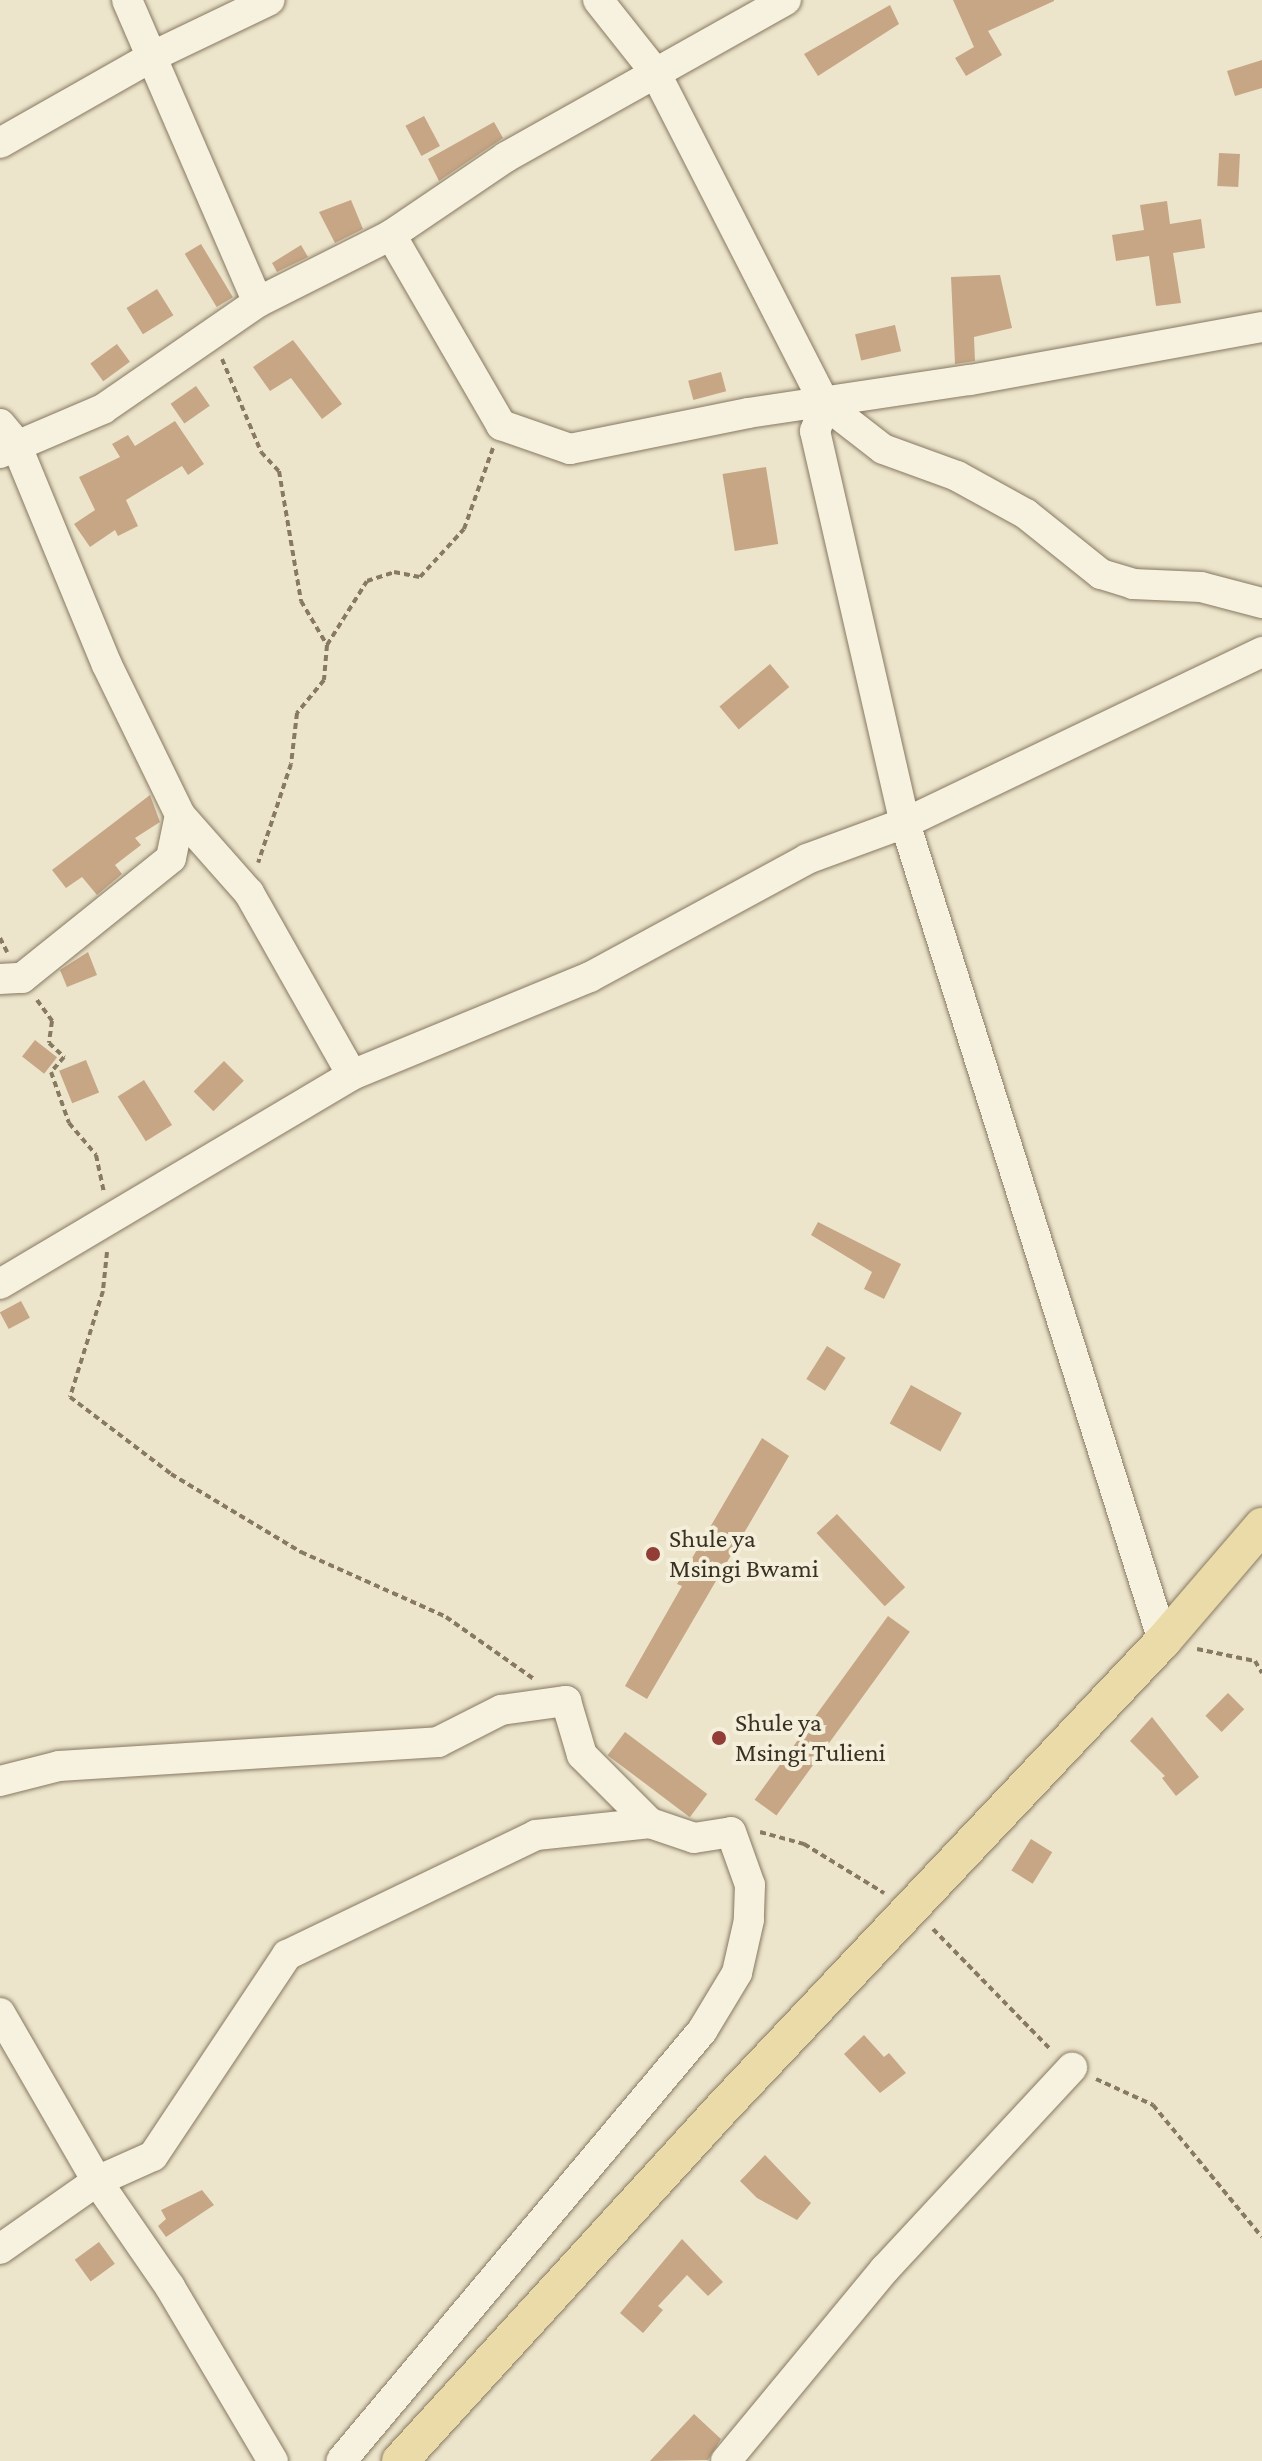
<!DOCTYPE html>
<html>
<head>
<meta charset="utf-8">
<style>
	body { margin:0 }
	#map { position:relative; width:1262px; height:2461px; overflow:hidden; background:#ece5cc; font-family:"Crimson Pro",serif }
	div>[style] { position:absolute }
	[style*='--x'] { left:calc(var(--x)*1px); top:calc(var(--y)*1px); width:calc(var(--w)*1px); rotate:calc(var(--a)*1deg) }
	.building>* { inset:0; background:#c6a685; transform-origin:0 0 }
	.path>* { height:4px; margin-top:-2px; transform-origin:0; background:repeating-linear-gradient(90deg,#887961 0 6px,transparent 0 10px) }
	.roads { filter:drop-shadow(0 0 2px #887961) drop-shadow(0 0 2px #887961) }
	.minor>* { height:30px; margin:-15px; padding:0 15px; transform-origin:15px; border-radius:15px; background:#f7f2df }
	.major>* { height:36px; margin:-18px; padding:0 18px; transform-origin:18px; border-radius:18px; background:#eadba9 }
	.dots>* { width:22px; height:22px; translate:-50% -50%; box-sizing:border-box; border:4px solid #f4efdb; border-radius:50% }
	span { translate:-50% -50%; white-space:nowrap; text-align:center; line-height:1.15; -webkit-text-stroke:8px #f4efdb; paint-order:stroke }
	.poi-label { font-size:26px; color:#3a3023 }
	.left { translate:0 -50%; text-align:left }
</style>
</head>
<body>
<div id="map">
	<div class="building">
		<div style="clip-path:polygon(953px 0,1054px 0,1054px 1px,988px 31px,1002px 55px,966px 76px,955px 58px,974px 47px)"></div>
		<div style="clip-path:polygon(890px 5px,899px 24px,818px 76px,804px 54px)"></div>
		<div style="clip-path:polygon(1262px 60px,1262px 88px,1235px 96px,1227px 71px)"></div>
		<div style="left:424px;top:116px;width:34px;height:21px;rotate:62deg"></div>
		<div style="clip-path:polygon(494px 122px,503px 138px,439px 181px,428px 159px)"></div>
		<div style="left:1219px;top:153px;width:21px;height:33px;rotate:3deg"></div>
		<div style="clip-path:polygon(351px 200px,363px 229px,335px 243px,319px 212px)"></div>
		<div style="clip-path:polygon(1167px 201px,1170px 224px,1201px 219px,1205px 248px,1173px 253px,1181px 303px,1156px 306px,1149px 256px,1116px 261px,1112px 235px,1144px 230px,1140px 205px)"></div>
		<div style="left:201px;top:244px;width:62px;height:19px;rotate:59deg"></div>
		<div style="clip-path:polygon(301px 245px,308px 257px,277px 272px,272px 263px)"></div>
		<div style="clip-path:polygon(1000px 275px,1012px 328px,974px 337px,975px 361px,955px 364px,951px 277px)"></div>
		<div style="left:157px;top:289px;width:31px;height:36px;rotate:58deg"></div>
		<div style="left:895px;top:325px;width:27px;height:41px;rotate:77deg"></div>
		<div style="clip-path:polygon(293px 340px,342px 404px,322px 419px,291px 378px,270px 391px,253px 367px)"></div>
		<div style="left:117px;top:344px;width:22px;height:33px;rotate:54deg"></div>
		<div style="left:721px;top:372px;width:20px;height:34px;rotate:75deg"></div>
		<div style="left:196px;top:386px;width:24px;height:31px;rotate:55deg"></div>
		<div style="clip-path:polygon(175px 421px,204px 464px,188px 475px,182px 466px,126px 500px,138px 526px,118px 536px,115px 530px,90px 547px,74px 524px,95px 510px,79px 477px,120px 457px,112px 444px,128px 435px,135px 446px)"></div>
		<div style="left:766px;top:467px;width:78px;height:44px;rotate:81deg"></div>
		<div style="left:770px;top:664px;width:30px;height:66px;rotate:50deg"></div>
		<div style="clip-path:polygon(150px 795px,160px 822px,135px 838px,141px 845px,115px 865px,122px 874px,97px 895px,82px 877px,66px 888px,52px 870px)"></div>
		<div style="clip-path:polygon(88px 952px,97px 975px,67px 987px,60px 970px)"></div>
		<div style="left:35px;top:1040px;width:28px;height:21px;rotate:38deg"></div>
		<div style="left:86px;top:1060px;width:35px;height:29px;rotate:68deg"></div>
		<div style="left:224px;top:1061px;width:28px;height:43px;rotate:45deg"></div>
		<div style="left:144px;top:1080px;width:53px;height:31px;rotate:58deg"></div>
		<div style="clip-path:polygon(818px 1222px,901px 1264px,884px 1299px,864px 1289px,872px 1272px,811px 1235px)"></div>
		<div style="left:21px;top:1301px;width:19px;height:24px;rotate:62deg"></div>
		<div style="left:827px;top:1346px;width:22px;height:39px;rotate:32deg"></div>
		<div style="left:911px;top:1385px;width:58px;height:44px;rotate:29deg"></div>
		<div style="clip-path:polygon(762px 1438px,789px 1456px,647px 1699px,625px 1686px,682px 1586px,677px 1584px)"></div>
		<div style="left:837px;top:1514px;width:100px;height:28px;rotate:47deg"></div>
		<div style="left:888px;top:1616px;width:27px;height:227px;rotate:36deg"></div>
		<div style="left:1228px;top:1693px;width:23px;height:32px;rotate:45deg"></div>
		<div style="clip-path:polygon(1152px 1717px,1199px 1777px,1176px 1796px,1162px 1778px,1165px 1776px,1130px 1741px)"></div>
		<div style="left:625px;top:1732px;width:103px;height:29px;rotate:37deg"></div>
		<div style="left:1031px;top:1839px;width:25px;height:37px;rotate:32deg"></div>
		<div style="clip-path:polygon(864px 2035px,884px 2057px,889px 2053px,906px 2073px,880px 2093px,844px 2054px)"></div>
		<div style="clip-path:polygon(765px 2155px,811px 2203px,797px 2220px,757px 2198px,740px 2181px)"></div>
		<div style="clip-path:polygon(202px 2190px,214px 2205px,166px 2237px,158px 2226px,166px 2219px,161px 2210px)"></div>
		<div style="clip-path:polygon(682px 2239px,723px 2282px,708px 2296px,687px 2275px,658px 2306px,663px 2310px,643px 2333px,620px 2313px)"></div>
		<div style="left:99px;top:2242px;width:27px;height:30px;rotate:54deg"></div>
		<div style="clip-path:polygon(694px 2414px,721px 2439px,708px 2460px,650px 2461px)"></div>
	</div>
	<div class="path">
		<div style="--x:222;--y:359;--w:101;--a:67.2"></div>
		<div style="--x:261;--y:452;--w:26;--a:47"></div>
		<div style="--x:279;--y:471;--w:132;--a:80.4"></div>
		<div style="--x:301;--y:601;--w:51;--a:59.4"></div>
		<div style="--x:327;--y:645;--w:35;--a:95"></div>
		<div style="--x:324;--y:680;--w:43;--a:129.3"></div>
		<div style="--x:297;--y:713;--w:51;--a:96.7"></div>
		<div style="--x:291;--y:764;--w:104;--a:108.4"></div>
		<div style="--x:327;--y:645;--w:75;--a:-58"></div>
		<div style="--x:367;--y:581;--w:28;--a:-18"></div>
		<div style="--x:394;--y:572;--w:26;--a:11"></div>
		<div style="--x:420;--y:577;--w:65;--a:-47.5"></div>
		<div style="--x:464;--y:529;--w:86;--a:-70.3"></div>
		<div style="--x:0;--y:938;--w:16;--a:63"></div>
		<div style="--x:37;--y:1000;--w:26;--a:54"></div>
		<div style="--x:52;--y:1021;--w:22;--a:98"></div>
		<div style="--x:49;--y:1043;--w:21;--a:43"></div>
		<div style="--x:64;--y:1057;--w:20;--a:131"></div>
		<div style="--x:51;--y:1072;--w:54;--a:70.6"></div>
		<div style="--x:69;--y:1123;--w:42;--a:49.8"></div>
		<div style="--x:96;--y:1155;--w:38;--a:78"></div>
		<div style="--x:107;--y:1252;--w:39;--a:96"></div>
		<div style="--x:103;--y:1291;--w:111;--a:107.3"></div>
		<div style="--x:70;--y:1397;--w:127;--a:37.3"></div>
		<div style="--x:171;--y:1474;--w:152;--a:31"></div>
		<div style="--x:301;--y:1552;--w:159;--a:24.1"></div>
		<div style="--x:446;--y:1617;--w:108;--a:35.2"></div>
		<div style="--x:1197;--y:1649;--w:59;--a:11.7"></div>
		<div style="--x:1255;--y:1661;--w:14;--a:60"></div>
		<div style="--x:760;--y:1832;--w:46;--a:15.3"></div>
		<div style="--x:804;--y:1844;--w:94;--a:31.5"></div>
		<div style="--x:933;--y:1929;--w:170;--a:45.7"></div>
		<div style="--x:1096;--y:2079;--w:63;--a:24.5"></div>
		<div style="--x:1153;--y:2105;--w:171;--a:50.5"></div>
	</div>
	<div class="roads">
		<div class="minor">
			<div style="--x:127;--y:0;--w:329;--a:66.6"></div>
			<div style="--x:598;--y:0;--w:92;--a:51.6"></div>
			<div style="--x:655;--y:72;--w:373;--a:62.9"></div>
			<div style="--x:825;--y:404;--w:73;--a:37.8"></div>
			<div style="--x:883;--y:449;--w:79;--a:20"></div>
			<div style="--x:957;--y:476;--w:79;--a:28.8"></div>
			<div style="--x:1026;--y:514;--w:96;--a:38.7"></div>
			<div style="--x:1101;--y:574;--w:34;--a:17"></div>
			<div style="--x:1133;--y:584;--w:68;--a:2.5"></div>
			<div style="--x:1201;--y:587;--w:63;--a:14.7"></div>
			<div style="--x:0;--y:143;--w:178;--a:-29.6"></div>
			<div style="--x:155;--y:55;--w:127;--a:-25.6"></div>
			<div style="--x:391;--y:235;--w:220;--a:59.9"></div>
			<div style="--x:501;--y:425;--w:73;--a:19.2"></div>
			<div style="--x:570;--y:449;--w:182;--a:-11.4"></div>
			<div style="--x:748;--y:413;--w:224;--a:-8.5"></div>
			<div style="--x:970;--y:380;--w:297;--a:-10.3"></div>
			<div style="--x:825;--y:404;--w:29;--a:110"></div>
			<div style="--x:815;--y:431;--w:402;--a:77.1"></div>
			<div style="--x:905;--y:823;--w:858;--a:72.49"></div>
			<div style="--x:0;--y:424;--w:23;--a:50"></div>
			<div style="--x:15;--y:442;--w:241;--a:67.6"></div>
			<div style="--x:107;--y:665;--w:167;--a:64"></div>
			<div style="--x:180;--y:815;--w:104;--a:48.5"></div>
			<div style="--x:249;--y:893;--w:209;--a:60.5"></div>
			<div style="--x:0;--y:453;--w:112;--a:-23.1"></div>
			<div style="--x:103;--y:409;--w:188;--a:-34.6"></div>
			<div style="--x:258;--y:302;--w:149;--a:-26.7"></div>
			<div style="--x:391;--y:235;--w:139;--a:-34.1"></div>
			<div style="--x:506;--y:157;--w:321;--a:-29.3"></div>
			<div style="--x:0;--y:979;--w:22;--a:-3"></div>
			<div style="--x:22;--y:978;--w:191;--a:-38.8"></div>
			<div style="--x:171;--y:858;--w:44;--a:-78.2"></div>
			<div style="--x:0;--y:1284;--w:409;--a:-30.7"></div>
			<div style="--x:352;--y:1075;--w:257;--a:-22.4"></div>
			<div style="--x:590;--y:977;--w:247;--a:-28.5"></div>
			<div style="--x:807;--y:859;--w:104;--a:-20.2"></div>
			<div style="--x:905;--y:823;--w:396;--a:-25.6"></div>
			<div style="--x:0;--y:1781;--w:61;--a:-14.3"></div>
			<div style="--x:59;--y:1766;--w:380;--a:-3.6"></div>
			<div style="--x:438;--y:1742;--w:71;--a:-26.9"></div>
			<div style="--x:501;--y:1710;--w:66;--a:-7.9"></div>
			<div style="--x:566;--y:1701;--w:56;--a:73.5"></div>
			<div style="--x:582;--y:1755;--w:96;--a:45"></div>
			<div style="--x:0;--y:2013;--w:194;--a:60"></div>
			<div style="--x:97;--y:2181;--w:129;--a:55.4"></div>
			<div style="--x:170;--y:2287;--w:202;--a:59.4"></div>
			<div style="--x:0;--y:2249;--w:118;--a:-35"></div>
			<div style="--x:97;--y:2181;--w:61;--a:-24.1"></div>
			<div style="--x:153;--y:2156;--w:242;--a:-56.3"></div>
			<div style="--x:287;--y:1955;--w:276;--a:-25.7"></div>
			<div style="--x:536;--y:1835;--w:115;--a:-6"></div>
			<div style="--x:650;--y:1823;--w:46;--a:18.8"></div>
			<div style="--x:694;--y:1838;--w:37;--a:-9"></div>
			<div style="--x:731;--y:1832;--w:56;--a:70.3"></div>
			<div style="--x:750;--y:1885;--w:35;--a:92"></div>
			<div style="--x:749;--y:1920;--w:54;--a:102.8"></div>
			<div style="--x:737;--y:1973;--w:68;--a:121.1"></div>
			<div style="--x:702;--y:2031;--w:561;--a:130.01"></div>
			<div style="--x:726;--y:2461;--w:249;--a:-50.4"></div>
			<div style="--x:885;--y:2269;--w:275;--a:-47.1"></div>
		</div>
		<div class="major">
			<div style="--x:400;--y:2461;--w:486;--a:-47.6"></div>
			<div style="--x:728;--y:2102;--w:634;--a:-46.66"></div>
			<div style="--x:1163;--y:1641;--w:152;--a:-49.3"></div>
		</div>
	</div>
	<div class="dots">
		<div style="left:653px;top:1554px;background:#923d36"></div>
		<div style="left:719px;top:1738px;background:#923d36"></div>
	</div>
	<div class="poi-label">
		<span class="left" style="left:669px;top:1554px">Shule ya<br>Msingi Bwami</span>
		<span class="left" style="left:735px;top:1738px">Shule ya<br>Msingi Tulieni</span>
	</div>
</div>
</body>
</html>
